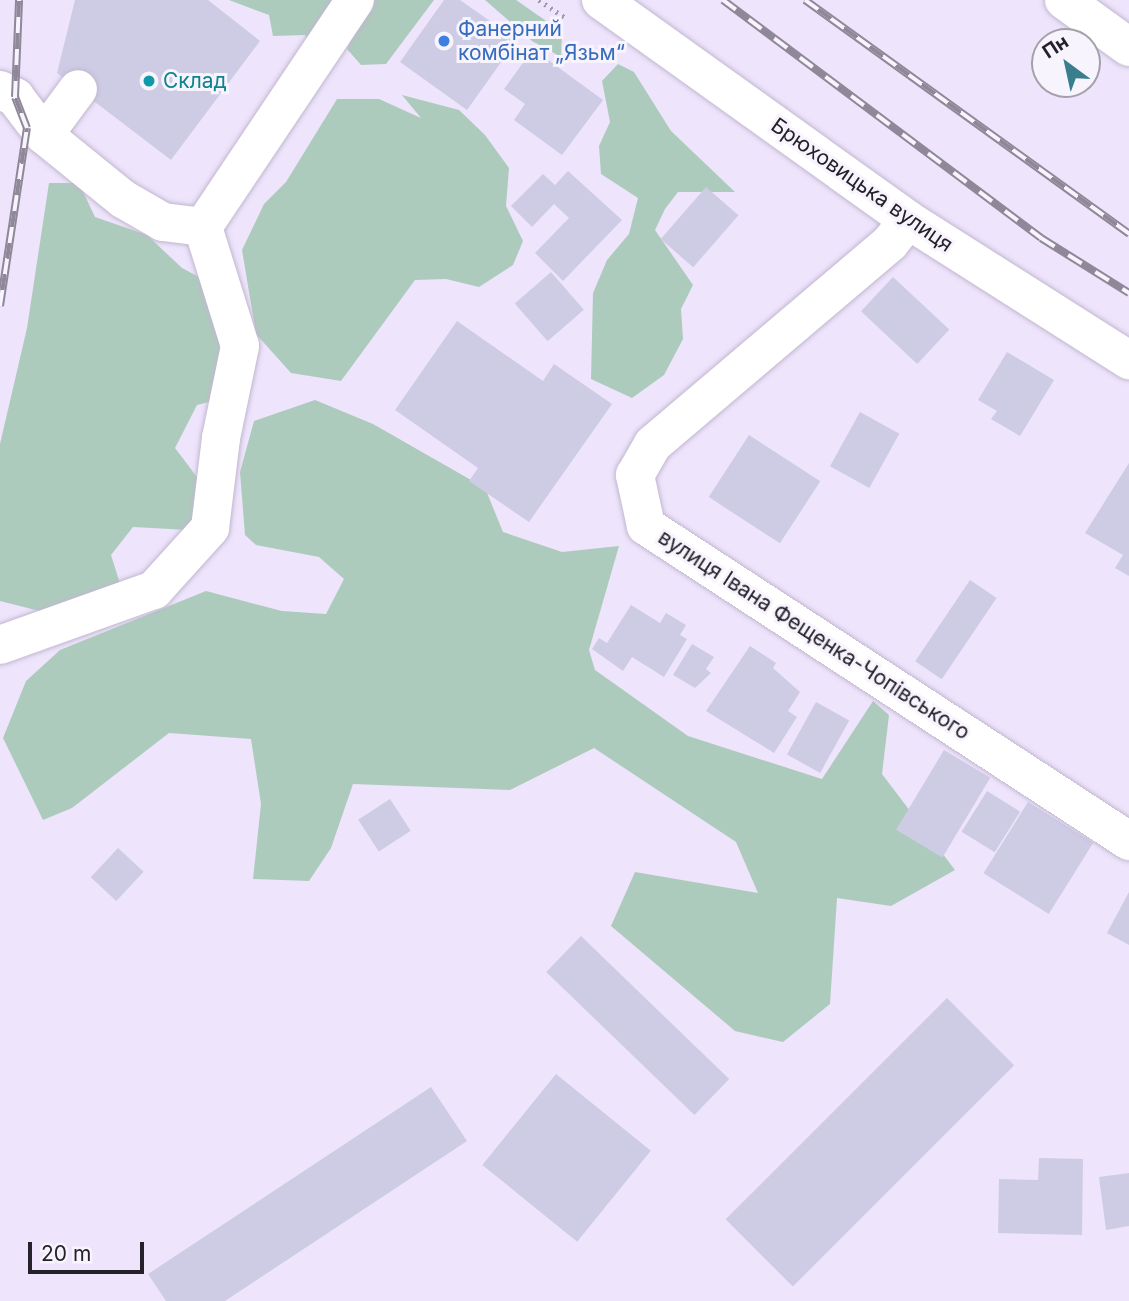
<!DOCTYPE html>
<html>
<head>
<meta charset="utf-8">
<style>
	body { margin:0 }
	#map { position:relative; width:1129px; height:1301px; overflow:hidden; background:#eee4fc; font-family:Inter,sans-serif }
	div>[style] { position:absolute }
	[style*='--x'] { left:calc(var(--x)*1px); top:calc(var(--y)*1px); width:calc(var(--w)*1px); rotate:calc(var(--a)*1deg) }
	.green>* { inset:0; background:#adcbbd }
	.building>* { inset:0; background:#cecce5; transform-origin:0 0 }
	.path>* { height:4.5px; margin-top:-2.25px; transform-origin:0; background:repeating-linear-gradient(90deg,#a29bad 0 2px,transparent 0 7px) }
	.roads { filter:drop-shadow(0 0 2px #c1b7cf) drop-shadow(0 0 2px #c1b7cf) }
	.minor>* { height:38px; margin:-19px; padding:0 19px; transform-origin:19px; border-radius:19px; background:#fff }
	.major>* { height:38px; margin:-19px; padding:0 19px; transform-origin:19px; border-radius:19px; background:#fff }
	.rail>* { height:8px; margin-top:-4px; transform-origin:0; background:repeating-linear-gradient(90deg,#f8f4fe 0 16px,#8f8898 0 32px); box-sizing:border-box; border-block:2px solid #8f8898 }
	.dots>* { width:19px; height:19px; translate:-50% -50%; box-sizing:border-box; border:4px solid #f8f4fe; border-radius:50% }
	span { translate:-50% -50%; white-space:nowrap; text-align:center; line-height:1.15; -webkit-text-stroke:6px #f8f4fe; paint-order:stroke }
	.shop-label { font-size:21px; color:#366cbe }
	.left { translate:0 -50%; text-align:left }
	.culture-label { font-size:21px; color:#0d838f }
	.street-label { font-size:21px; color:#25212a }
	.north { position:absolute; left:1031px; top:28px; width:70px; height:70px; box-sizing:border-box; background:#f8f4fe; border:2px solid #a4a0a9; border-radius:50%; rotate:327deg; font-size:19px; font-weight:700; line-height:28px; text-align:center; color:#25212a }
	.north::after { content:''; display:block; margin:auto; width:24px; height:32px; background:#3a7e8d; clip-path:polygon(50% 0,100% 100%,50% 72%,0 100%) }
	.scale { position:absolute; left:28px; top:1242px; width:116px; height:32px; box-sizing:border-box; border:4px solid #25212a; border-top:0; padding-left:9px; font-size:21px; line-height:24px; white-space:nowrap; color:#25212a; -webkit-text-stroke:5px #f8f4fe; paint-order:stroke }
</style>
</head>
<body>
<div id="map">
	<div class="green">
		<div style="clip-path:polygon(229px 0,342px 0,310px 42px,305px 35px,273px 36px,269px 15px)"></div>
		<div style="clip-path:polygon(368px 0,434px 0,386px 64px,361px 65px,347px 49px)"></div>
		<div style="clip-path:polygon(485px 0,516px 0,562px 32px,561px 57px,532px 41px)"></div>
		<div style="clip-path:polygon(618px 64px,634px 72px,671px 131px,735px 192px,678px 192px,665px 209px,655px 230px,693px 285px,681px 309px,683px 339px,664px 375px,632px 398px,591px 379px,593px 293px,607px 260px,629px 234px,638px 198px,601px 174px,599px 146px,610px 122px,602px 81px)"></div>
		<div style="clip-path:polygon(402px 95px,459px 110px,485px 135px,509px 168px,506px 206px,523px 241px,513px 265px,479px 287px,446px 279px,415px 280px,341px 381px,291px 373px,256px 334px,242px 250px,264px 204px,286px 182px,337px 99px,379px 99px,421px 118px)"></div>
		<div style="clip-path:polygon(49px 183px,79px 183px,95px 217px,147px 235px,182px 268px,216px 286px,224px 347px,213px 401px,197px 405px,175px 448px,203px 485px,201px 512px,188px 530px,133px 527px,111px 555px,123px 593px,71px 619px,0 601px,0 444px,27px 328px)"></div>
		<div style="clip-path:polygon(315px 400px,373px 424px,485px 488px,503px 532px,562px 552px,619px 546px,589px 650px,595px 670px,688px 736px,822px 779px,873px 701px,889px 715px,882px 774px,955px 870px,891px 906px,837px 898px,830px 1004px,783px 1042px,735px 1031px,611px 926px,635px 872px,758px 893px,736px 842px,594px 748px,510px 790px,353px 784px,331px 848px,309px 881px,253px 879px,261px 804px,251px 739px,169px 733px,72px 808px,43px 820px,3px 738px,26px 681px,60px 650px,206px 591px,282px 611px,326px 614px,344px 579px,319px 557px,256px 545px,245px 535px,240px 472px,254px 421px)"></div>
	</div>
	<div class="building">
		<div style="clip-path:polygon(75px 0,208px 0,260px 41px,171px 160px,57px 73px)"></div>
		<div style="clip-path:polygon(444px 0,460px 0,517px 40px,467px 110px,400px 62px)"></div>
		<div style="clip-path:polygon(533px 49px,603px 100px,562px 155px,514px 120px,525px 104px,504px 89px)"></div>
		<div style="clip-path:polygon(568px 171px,622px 220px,563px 281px,535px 253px,569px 218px,554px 204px,532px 227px,511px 206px,543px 174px,555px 185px)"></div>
		<div style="left:706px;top:187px;width:43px;height:69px;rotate:41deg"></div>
		<div style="left:551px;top:272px;width:50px;height:48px;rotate:49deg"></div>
		<div style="left:893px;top:277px;width:77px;height:47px;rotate:43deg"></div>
		<div style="clip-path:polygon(457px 321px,543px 381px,554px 364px,612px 404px,529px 522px,469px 481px,478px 468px,395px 410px)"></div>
		<div style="clip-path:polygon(1007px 352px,1054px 380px,1020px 436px,991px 419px,997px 411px,978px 400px)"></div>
		<div style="left:860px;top:412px;width:45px;height:62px;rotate:29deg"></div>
		<div style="left:749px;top:435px;width:85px;height:74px;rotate:33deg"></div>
		<div style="clip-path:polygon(1129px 463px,1129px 576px,1115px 568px,1123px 555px,1085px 533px)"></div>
		<div style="left:970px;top:580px;width:32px;height:98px;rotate:34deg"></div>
		<div style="clip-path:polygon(631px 605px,660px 623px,666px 613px,686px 625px,680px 635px,687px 639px,664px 677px,632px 657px,623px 671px,592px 649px,599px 638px,607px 643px)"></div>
		<div style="clip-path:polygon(692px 644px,714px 657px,706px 669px,711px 673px,695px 688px,673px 675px)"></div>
		<div style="clip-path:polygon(750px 646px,776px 663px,773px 668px,800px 692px,788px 711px,797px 717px,774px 753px,706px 711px)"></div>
		<div style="left:816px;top:702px;width:38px;height:60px;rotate:29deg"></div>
		<div style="left:944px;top:750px;width:54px;height:93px;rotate:31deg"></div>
		<div style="left:987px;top:791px;width:39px;height:48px;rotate:32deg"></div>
		<div style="left:390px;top:799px;width:38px;height:38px;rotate:57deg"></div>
		<div style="left:1028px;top:802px;width:77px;height:84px;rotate:32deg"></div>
		<div style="left:118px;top:848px;width:35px;height:40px;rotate:43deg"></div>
		<div style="clip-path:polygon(1129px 892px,1129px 945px,1107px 933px)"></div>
		<div style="left:581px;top:936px;width:206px;height:50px;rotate:44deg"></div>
		<div style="left:947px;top:998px;width:95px;height:313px;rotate:45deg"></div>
		<div style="left:556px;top:1074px;width:122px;height:117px;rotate:39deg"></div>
		<div style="clip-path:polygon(431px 1087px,467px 1141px,225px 1301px,166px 1301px,148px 1274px)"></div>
		<div style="clip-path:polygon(1039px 1158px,1083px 1159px,1082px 1235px,998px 1233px,999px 1179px,1038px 1180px)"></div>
		<div style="clip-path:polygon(1129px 1173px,1129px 1226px,1106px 1230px,1099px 1177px)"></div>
	</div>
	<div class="path">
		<div style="--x:539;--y:0;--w:32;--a:34"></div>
	</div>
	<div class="roads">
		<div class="minor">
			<div style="--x:1064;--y:0;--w:80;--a:35.9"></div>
			<div style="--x:0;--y:90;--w:17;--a:25"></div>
			<div style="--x:15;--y:97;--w:48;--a:52.7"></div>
			<div style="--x:44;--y:135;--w:102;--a:39"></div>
			<div style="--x:123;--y:199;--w:46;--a:29.9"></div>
			<div style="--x:163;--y:222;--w:40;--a:7.1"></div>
			<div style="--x:203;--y:227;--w:273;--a:-56.2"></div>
			<div style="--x:44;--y:135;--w:57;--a:-53.5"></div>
			<div style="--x:908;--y:220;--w:29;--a:128"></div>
			<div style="--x:890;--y:243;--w:311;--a:139.7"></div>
			<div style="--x:653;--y:444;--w:36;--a:120"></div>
			<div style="--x:635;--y:475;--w:52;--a:77.8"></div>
			<div style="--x:646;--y:526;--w:577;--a:33.11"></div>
			<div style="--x:0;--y:645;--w:164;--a:-19.7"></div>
			<div style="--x:154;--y:590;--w:84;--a:-47.9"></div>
			<div style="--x:210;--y:528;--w:91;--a:-83"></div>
			<div style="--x:221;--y:438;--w:94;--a:-78.3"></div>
			<div style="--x:240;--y:346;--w:125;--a:-107.3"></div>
		</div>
		<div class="major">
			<div style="--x:601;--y:0;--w:378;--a:35.6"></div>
			<div style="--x:908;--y:220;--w:262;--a:32.4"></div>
		</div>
	</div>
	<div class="rail">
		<div style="--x:723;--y:0;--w:397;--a:36.8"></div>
		<div style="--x:1041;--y:238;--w:104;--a:32"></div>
		<div style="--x:805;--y:0;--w:400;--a:35.8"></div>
		<div style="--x:0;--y:306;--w:180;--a:-81.4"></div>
		<div style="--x:27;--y:128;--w:33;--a:-111"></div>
		<div style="--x:15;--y:97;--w:97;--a:-87.6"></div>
	</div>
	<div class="dots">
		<div style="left:444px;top:41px;background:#3f7fe0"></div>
		<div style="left:149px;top:81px;background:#0f9aa8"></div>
	</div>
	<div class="shop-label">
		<span class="left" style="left:458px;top:41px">Фанерний<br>комбінат „Язьм“</span>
	</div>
	<div class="culture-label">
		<span class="left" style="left:163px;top:81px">Склад</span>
	</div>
	<div class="street-label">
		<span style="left:862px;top:185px;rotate:35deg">Брюховицька вулиця</span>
		<span style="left:814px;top:635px;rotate:33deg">вулиця Івана Фещенка-Чопівського</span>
	</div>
	<div class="north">Пн</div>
	<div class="scale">20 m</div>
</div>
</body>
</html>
